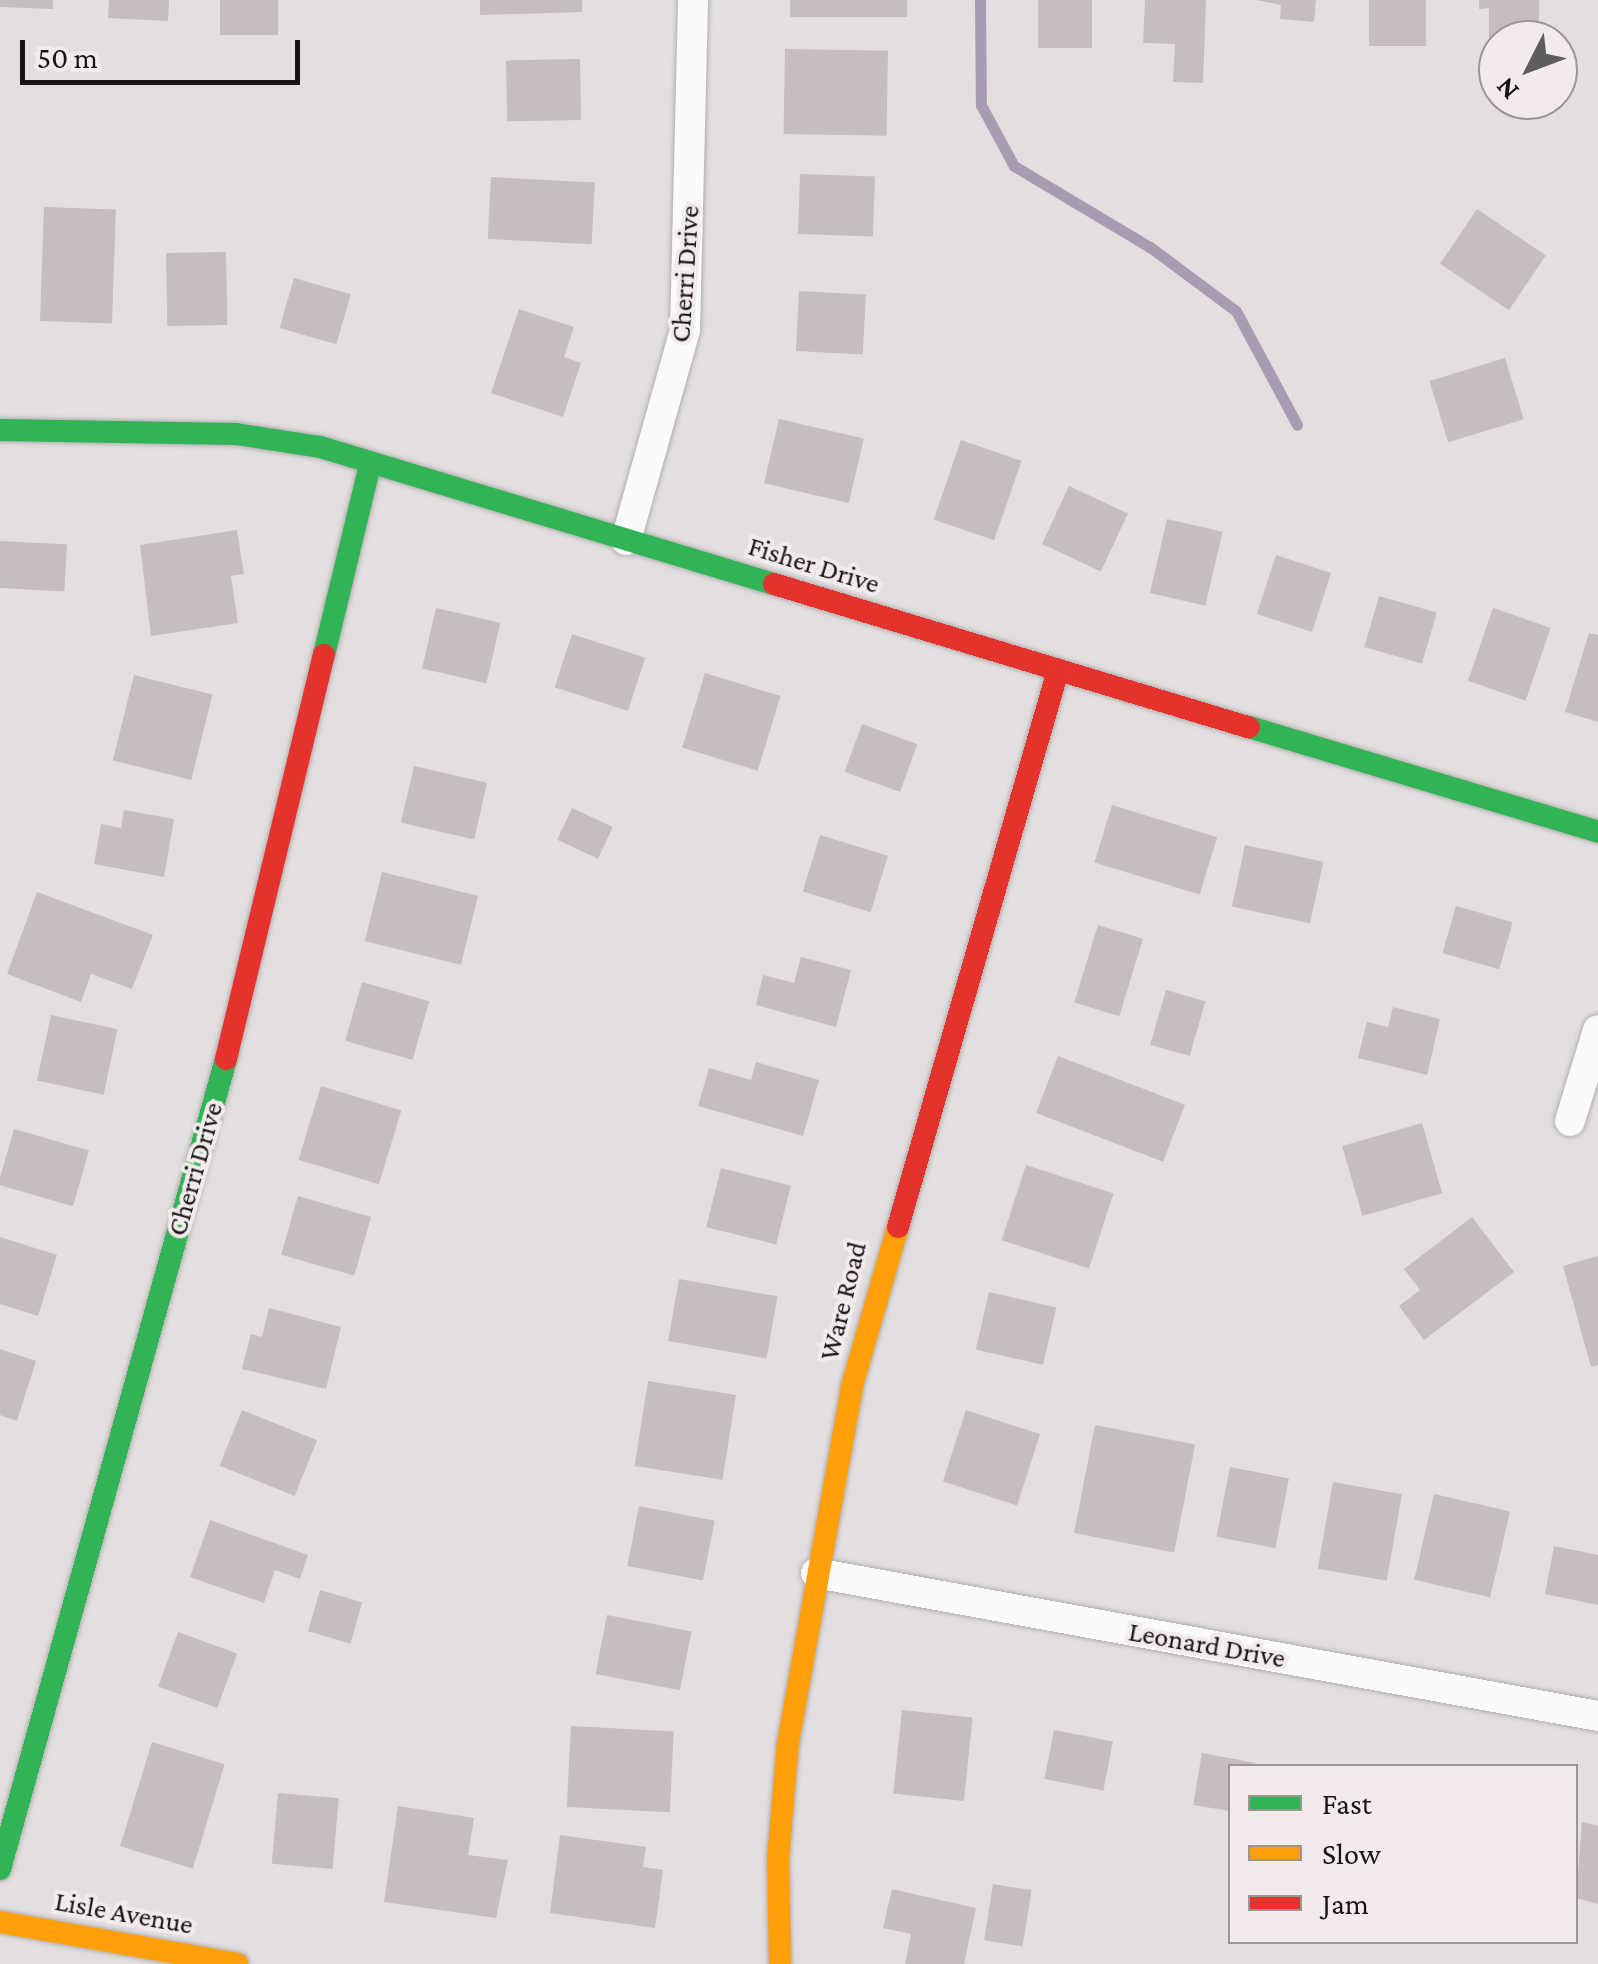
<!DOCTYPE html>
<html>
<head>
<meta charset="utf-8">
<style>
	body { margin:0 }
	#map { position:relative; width:1598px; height:1964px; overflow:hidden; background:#e3dfdf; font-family:"Crimson Pro",serif }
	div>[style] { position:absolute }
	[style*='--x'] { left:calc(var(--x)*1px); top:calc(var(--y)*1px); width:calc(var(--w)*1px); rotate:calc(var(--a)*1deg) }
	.stream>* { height:11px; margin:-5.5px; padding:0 5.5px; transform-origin:5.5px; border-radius:5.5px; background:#a89bb2 }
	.building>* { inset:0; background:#c5bdc1; transform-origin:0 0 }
	.roads { filter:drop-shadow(0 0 2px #b2aeaf) drop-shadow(0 0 2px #b2aeaf) }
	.street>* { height:30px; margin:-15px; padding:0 15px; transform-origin:15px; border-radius:15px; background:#fbfafa }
	.fast>* { height:22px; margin:-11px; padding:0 11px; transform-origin:11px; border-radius:11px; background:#30b455 }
	.slow>* { height:22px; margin:-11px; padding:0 11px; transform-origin:11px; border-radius:11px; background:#ff9f0a }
	.jam>* { height:22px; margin:-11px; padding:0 11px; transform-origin:11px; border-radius:11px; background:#e5322d }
	span { translate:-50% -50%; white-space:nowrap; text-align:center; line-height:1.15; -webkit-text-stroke:8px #f2eaeb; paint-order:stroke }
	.street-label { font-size:28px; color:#181515 }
	.legend { position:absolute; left:1228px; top:1764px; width:350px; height:180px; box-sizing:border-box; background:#f2eaeb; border:2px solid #9b9595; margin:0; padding:12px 18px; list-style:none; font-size:30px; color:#181515 }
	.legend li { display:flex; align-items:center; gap:20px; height:50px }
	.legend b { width:50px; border:2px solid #9b9595 }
	.north { position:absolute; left:1478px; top:20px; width:100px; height:100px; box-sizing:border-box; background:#f2eaeb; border:2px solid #9b9595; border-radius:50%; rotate:228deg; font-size:28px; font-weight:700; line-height:40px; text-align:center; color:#181515 }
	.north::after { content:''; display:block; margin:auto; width:35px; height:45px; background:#5f5c5c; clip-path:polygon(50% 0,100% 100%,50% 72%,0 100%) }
	.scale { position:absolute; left:20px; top:40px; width:280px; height:45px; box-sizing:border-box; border:5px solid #181515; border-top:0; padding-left:12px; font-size:30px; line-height:35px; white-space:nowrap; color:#181515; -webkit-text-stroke:8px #f2eaeb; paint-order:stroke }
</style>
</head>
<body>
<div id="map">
	<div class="stream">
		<div style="--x:980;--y:0;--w:105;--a:89.5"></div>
		<div style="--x:981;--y:105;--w:69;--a:61.6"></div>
		<div style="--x:1014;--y:166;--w:158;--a:30.8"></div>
		<div style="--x:1150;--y:247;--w:107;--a:36.7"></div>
		<div style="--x:1236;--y:311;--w:129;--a:61.8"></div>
	</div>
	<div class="building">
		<div style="clip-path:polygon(0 0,53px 0,53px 9px,0 7px)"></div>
		<div style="clip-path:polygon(109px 0,169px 0,168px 21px,108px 18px)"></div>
		<div style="left:220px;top:0;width:58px;height:35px"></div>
		<div style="clip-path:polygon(480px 0,582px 0,582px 12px,480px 15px)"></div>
		<div style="left:790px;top:0;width:117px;height:17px"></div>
		<div style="left:1038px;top:0;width:54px;height:48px"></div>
		<div style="clip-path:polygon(1145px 0,1206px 0,1203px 83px,1173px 82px,1175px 44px,1143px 43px)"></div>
		<div style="clip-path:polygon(1256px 0,1316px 0,1314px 22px,1280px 19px,1281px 5px)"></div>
		<div style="left:1369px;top:0;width:57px;height:46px"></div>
		<div style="clip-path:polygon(1479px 0,1539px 0,1539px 40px,1498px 40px,1498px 53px,1489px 53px,1489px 8px,1479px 9px)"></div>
		<div style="left:785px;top:49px;width:103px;height:85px;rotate:1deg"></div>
		<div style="left:580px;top:59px;width:61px;height:74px;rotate:89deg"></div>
		<div style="left:800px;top:174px;width:75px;height:60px;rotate:2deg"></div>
		<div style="left:491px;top:177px;width:104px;height:62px;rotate:3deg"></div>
		<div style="left:44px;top:207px;width:72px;height:114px;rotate:2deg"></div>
		<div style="left:1477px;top:209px;width:83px;height:66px;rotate:34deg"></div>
		<div style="left:226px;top:252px;width:73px;height:60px;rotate:89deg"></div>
		<div style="left:294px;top:278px;width:59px;height:52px;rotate:16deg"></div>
		<div style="left:799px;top:291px;width:67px;height:60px;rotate:3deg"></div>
		<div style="clip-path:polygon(519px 309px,574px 327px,564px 357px,581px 363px,563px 417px,491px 393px)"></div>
		<div style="left:1505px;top:358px;width:64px;height:79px;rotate:73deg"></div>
		<div style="left:779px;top:419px;width:87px;height:66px;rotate:13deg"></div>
		<div style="left:961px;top:440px;width:64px;height:84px;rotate:19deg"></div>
		<div style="left:1069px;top:486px;width:65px;height:64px;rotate:25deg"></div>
		<div style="left:1167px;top:519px;width:57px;height:76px;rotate:13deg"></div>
		<div style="clip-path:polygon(237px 530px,244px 574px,231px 576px,238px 623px,151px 636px,140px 545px)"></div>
		<div style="left:0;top:541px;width:67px;height:47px;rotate:3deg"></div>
		<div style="left:1276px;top:555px;width:58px;height:62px;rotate:18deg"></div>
		<div style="left:1379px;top:596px;width:60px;height:53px;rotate:16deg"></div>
		<div style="left:436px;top:608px;width:66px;height:62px;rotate:13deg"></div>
		<div style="left:1493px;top:608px;width:61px;height:77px;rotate:19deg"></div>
		<div style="clip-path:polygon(1589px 633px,1598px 635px,1598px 722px,1565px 712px)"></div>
		<div style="left:572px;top:634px;width:77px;height:56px;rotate:18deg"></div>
		<div style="left:705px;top:673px;width:79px;height:78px;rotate:17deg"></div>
		<div style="left:134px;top:675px;width:81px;height:88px;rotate:14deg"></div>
		<div style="left:862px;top:724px;width:59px;height:51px;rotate:20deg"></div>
		<div style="left:414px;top:766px;width:75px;height:58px;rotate:13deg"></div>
		<div style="left:1112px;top:805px;width:110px;height:60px;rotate:17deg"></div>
		<div style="left:572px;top:808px;width:45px;height:35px;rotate:25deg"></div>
		<div style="clip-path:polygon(124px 810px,174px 819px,164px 877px,94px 864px,101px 824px,121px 828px)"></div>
		<div style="left:820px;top:835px;width:71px;height:59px;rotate:17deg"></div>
		<div style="left:1245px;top:845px;width:80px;height:63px;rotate:12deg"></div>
		<div style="left:382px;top:872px;width:99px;height:71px;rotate:14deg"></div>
		<div style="clip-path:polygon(37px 892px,153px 935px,132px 989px,91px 974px,81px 1002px,7px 974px)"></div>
		<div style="left:1456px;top:906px;width:59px;height:49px;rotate:16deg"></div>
		<div style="left:1098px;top:925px;width:47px;height:81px;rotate:17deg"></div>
		<div style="clip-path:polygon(801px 957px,851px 970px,836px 1027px,756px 1005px,763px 975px,794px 983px)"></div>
		<div style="left:362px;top:982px;width:70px;height:61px;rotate:16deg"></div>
		<div style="left:1166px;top:990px;width:41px;height:57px;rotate:16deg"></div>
		<div style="clip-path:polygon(1393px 1007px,1440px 1019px,1427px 1075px,1358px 1058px,1367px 1022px,1388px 1027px)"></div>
		<div style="left:51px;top:1015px;width:68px;height:67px;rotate:12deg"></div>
		<div style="left:1058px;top:1056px;width:136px;height:61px;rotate:21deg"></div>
		<div style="clip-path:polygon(756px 1062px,819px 1080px,803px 1136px,698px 1106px,709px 1068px,751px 1080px)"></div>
		<div style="left:321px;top:1086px;width:84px;height:77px;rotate:17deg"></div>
		<div style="left:1422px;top:1123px;width:73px;height:83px;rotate:74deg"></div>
		<div style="left:14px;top:1129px;width:78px;height:58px;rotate:16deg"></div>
		<div style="left:1026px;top:1165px;width:92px;height:79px;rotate:18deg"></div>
		<div style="left:721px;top:1168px;width:72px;height:61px;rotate:14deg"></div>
		<div style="left:298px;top:1196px;width:76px;height:61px;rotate:16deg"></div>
		<div style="clip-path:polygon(1472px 1217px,1514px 1272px,1424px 1340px,1399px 1306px,1420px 1290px,1404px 1269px)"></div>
		<div style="clip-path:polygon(0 1237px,57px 1255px,38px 1316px,0 1304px)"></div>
		<div style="clip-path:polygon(1598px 1256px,1598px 1365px,1591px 1367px,1563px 1266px)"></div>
		<div style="left:679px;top:1279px;width:100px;height:63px;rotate:10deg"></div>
		<div style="left:989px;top:1292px;width:69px;height:59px;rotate:13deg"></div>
		<div style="clip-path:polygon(269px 1308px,341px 1327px,326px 1389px,242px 1369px,251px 1334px,262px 1337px)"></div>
		<div style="clip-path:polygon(0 1349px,36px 1361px,17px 1421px,0 1415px)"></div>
		<div style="left:648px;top:1381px;width:89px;height:86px;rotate:9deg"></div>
		<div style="left:242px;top:1410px;width:81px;height:60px;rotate:22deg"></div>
		<div style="left:966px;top:1410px;width:78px;height:75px;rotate:18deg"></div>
		<div style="left:1095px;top:1425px;width:102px;height:110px;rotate:11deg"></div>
		<div style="left:1230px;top:1467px;width:60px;height:71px;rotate:11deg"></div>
		<div style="left:1333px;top:1482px;width:70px;height:88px;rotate:10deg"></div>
		<div style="left:1434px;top:1494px;width:78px;height:88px;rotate:13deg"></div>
		<div style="left:639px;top:1506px;width:77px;height:61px;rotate:11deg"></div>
		<div style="clip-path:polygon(210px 1520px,308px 1555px,300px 1579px,275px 1570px,264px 1603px,190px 1577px)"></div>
		<div style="clip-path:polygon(1554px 1546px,1598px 1555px,1598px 1605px,1545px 1594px)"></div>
		<div style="left:320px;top:1590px;width:44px;height:43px;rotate:16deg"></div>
		<div style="left:607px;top:1615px;width:86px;height:60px;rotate:11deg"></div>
		<div style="left:178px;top:1632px;width:63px;height:58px;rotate:20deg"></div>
		<div style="left:902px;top:1710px;width:71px;height:84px;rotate:6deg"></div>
		<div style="left:571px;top:1726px;width:103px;height:81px;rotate:3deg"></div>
		<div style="left:1054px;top:1730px;width:60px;height:50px;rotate:11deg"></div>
		<div style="left:152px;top:1742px;width:76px;height:109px;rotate:17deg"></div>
		<div style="clip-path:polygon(1202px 1753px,1256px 1763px,1230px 1766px,1230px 1811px,1193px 1805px)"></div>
		<div style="left:278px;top:1793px;width:61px;height:71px;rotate:5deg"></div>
		<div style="clip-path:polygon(398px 1806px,474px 1818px,468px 1855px,508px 1860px,496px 1918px,384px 1902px)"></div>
		<div style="clip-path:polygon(1582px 1822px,1598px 1826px,1598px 1904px,1576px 1898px)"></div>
		<div style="clip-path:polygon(560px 1835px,646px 1847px,643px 1867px,663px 1870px,655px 1928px,550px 1913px)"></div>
		<div style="left:993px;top:1884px;width:39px;height:57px;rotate:9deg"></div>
		<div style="clip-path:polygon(892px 1889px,976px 1908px,964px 1964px,905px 1964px,911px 1934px,883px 1928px)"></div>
	</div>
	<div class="roads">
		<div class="street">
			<div style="--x:626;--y:540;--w:218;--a:-74.3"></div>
			<div style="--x:685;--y:330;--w:330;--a:-88.6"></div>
			<div style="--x:1570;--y:1121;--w:95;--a:-72.9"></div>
			<div style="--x:816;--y:1573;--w:795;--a:10.36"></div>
		</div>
		<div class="fast">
			<div style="--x:0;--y:430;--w:236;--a:1"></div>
			<div style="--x:236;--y:434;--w:85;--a:8.8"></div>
			<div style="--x:320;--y:447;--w:474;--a:16.8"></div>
			<div style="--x:324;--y:655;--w:195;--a:-76.4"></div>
			<div style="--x:1249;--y:727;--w:364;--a:16.7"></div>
			<div style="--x:0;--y:1869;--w:841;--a:-74.41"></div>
		</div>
		<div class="slow">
			<div style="--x:0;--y:1922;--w:241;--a:10"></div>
			<div style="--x:780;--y:1964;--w:105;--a:-91.1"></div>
			<div style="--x:778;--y:1859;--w:116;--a:-85.1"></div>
			<div style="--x:788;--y:1743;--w:363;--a:-79.8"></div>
			<div style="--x:852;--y:1386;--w:166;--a:-73.9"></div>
		</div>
		<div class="jam">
			<div style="--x:774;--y:584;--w:496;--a:16.8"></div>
			<div style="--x:226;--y:1059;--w:416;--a:-76.4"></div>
			<div style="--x:898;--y:1227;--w:580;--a:-73.97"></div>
		</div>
	</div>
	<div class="street-label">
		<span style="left:685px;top:274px;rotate:-86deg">Cherri Drive</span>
		<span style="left:814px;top:565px;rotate:17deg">Fisher Drive</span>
		<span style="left:195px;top:1169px;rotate:-74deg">Cherri Drive</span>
		<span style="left:843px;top:1301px;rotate:-76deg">Ware Road</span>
		<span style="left:1207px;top:1645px;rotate:10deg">Leonard Drive</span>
		<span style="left:124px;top:1913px;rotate:10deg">Lisle Avenue</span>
	</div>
	<ul class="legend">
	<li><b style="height:12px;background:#30b455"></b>Fast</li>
	<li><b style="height:12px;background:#ff9f0a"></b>Slow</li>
	<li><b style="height:12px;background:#e5322d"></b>Jam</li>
	</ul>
	<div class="north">N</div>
	<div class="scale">50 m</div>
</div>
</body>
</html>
